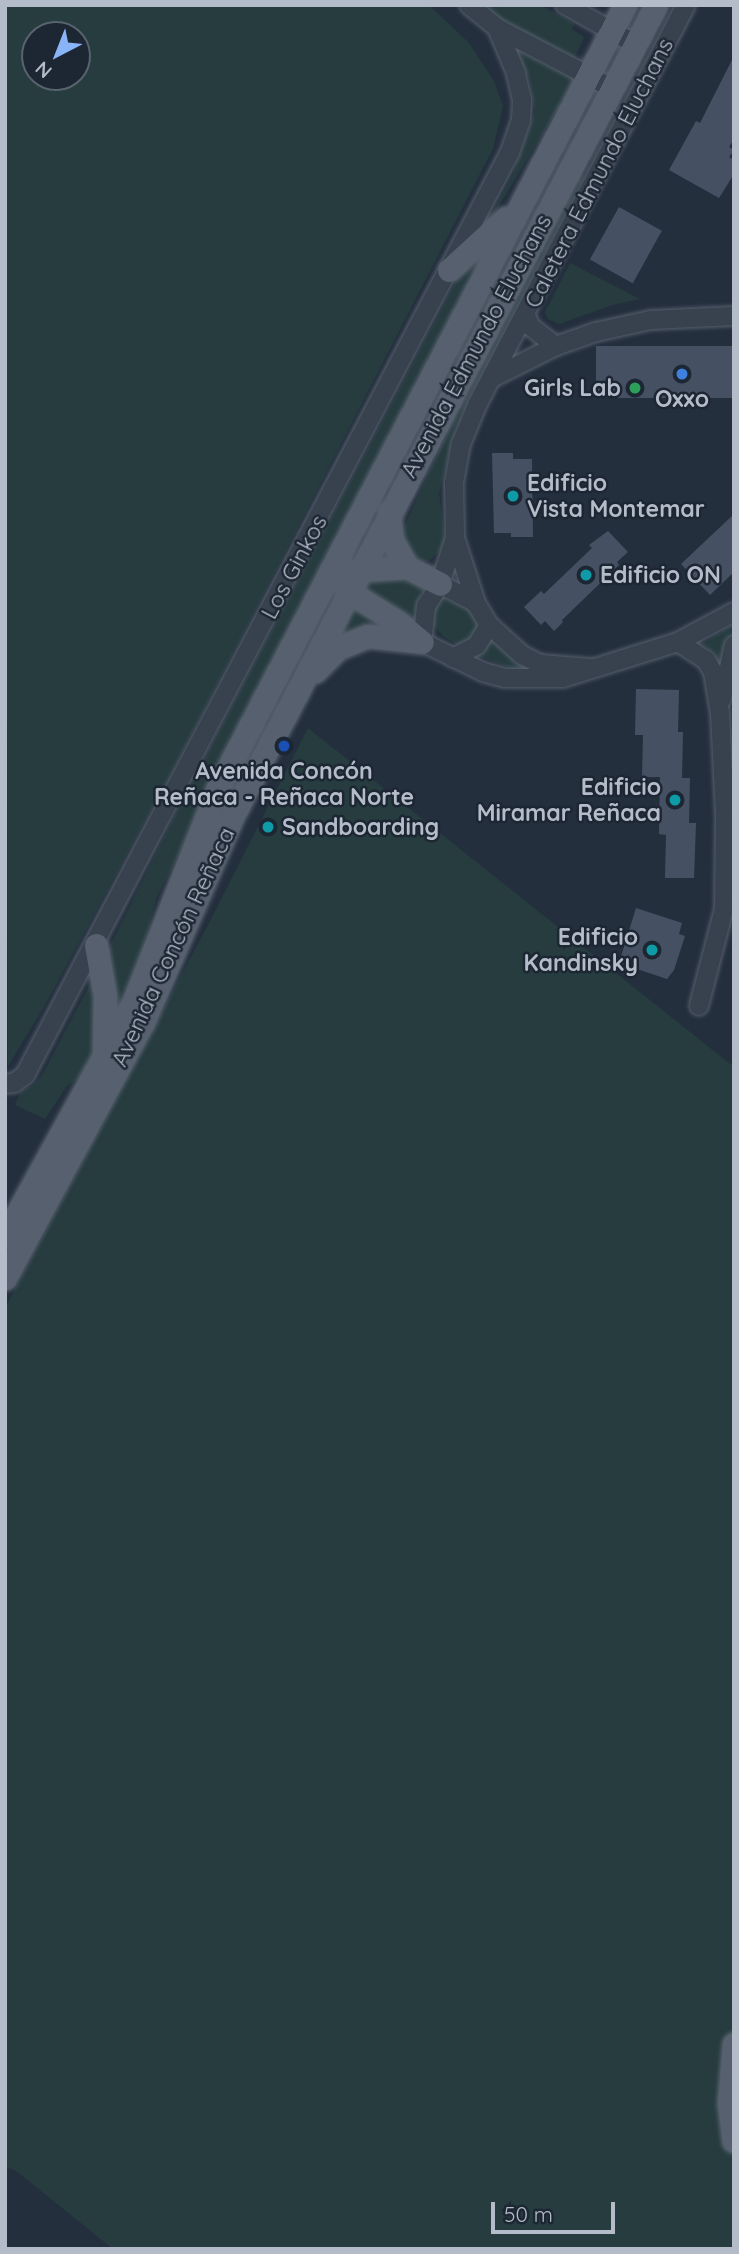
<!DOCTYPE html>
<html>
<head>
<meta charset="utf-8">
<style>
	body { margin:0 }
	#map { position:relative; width:739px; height:2254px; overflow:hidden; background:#242f3e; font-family:Quicksand,sans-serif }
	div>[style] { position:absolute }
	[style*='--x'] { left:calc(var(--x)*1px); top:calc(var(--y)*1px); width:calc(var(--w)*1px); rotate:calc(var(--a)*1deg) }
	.green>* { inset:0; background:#263c3f }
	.building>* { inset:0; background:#455162; transform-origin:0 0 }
	.roads { filter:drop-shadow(0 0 2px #565f6c) drop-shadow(0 0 2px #565f6c) }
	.minor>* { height:18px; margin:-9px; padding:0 9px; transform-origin:9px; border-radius:9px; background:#38414e }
	.major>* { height:23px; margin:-11.5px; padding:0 11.5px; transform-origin:11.5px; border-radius:11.5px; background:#56606e }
	.dots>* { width:19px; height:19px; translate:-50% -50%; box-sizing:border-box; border:4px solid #1d2633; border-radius:50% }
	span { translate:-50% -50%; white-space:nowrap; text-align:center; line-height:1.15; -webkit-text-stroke:5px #1d2633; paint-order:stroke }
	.street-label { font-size:23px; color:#b4bcc9 }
	.poi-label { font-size:23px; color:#b4bcc9; font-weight:700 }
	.right { translate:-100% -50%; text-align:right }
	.left { translate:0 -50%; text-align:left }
	.frame { position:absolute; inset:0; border:7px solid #b4bcc9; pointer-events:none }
	.north { position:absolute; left:21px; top:21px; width:70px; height:70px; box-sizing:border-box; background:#1d2633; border:2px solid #59626f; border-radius:50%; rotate:222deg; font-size:19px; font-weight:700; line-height:28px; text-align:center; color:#b4bcc9 }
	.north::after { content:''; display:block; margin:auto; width:24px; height:32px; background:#8ab4f8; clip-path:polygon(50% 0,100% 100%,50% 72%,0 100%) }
	.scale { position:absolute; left:491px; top:2202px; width:124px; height:32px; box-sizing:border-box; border:4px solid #b4bcc9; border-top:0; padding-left:9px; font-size:21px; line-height:24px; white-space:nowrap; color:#b4bcc9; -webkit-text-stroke:5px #1d2633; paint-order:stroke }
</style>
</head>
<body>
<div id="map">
	<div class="green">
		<div style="clip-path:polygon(evenodd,5px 5px,429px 5px,469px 43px,494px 81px,503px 106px,493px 149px,180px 756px,44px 1007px,8px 1066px,5px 5px,35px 35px,77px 35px,77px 77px,35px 77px,35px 35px)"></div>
		<div style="clip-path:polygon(485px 5px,541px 5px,574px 24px,572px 29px,584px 37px,573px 61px,500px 21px)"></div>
		<div style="clip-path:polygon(516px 49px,573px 78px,574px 82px,476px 244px,513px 174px,535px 112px,530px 81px)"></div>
		<div style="clip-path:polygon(578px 173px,584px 177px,456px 428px,439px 493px,445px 537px,442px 549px,429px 561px,416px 561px,401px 534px,409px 516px,477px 368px)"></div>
		<div style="clip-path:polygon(509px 246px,493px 297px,449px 384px,463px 334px)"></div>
		<div style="clip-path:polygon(480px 262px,156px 899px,142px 957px,114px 1021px,107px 952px,187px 791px,460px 274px)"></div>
		<div style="clip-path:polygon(570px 263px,640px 299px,612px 305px,559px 324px,548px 319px,545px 312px)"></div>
		<div style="clip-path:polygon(372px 579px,411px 579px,422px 587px,414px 618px,408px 621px,363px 588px)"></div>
		<div style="clip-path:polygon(441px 596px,468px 609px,477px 621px,480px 630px,467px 645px,458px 645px,444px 637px,433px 625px,429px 613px)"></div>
		<div style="clip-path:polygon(351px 605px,399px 629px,336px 639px)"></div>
		<div style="clip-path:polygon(734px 624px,734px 628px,720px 668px,714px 652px,702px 644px)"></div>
		<div style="clip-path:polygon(492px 635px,539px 671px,519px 671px,475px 655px)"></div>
		<div style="clip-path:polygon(286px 688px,229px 799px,194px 877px,216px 808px,254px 734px)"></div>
		<div style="clip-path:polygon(308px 728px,734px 1067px,734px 2010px,730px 2055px,734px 2090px,734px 2249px,113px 2249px,15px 2170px,5px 2167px,5px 1308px,211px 919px)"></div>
		<div style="clip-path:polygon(96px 973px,101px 1044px,83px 1076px,67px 1086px,45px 1119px,15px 1105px,21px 1091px,33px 1085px,42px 1075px)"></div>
	</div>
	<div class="building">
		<div style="clip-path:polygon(734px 56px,734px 139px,729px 147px,734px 150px,729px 157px,734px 160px,734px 174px,719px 198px,669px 170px,696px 121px,700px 123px)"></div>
		<div style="left:619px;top:207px;width:49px;height:60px;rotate:29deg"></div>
		<div style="left:734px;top:346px;width:52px;height:138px;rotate:90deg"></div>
		<div style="clip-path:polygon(492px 453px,513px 453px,513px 459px,532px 459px,533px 537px,511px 537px,511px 533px,494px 533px)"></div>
		<div style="clip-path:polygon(734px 514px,734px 572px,710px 595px,681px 564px)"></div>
		<div style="clip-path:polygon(608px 531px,628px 552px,617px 562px,619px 565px,562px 620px,563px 622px,554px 631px,545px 621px,541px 625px,524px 607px,541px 591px,544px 594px,592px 548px,589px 545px)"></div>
		<div style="clip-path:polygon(636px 689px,679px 690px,678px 732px,683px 732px,682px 778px,690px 778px,689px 823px,696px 823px,694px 878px,665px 878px,666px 835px,659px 834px,660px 777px,642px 777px,643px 735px,635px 735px)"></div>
		<div style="clip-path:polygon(636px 908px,682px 923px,679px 934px,685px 936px,674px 970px,667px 979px,619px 963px)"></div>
	</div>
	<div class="roads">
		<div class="minor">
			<div style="--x:469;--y:5;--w:36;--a:39"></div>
			<div style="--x:497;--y:28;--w:130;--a:27.6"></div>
			<div style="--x:565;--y:5;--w:80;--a:29.1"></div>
			<div style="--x:526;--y:315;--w:12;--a:70"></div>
			<div style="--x:530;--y:326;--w:33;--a:38"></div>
			<div style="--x:492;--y:378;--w:72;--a:-26.6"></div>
			<div style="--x:556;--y:346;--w:42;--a:-19.3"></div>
			<div style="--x:596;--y:332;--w:56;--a:-12.3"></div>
			<div style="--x:651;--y:320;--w:83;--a:-2.8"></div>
			<div style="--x:455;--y:538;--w:48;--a:108.1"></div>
			<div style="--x:440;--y:584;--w:26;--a:122"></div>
			<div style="--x:426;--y:606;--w:36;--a:96"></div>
			<div style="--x:422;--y:642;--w:68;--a:26.2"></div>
			<div style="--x:483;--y:672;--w:23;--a:15"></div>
			<div style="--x:505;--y:678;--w:58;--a:0"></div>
			<div style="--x:563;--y:678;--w:121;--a:-17.4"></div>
			<div style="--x:678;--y:642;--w:64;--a:-28.2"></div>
			<div style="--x:440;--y:584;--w:41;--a:27.8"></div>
			<div style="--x:678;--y:642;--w:33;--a:33"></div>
			<div style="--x:706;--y:660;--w:14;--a:60"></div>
			<div style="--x:713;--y:672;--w:42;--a:80.3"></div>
			<div style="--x:720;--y:713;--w:103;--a:87.2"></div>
			<div style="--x:725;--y:816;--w:93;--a:90.6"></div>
			<div style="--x:724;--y:909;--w:100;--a:104.5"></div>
			<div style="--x:453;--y:658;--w:27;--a:-28"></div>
			<div style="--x:477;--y:645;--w:23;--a:-59"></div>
			<div style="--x:590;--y:668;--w:50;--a:-175.4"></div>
			<div style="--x:540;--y:664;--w:20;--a:-153"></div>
			<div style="--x:522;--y:655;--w:45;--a:-137.7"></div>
			<div style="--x:489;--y:625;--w:26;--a:-121"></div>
			<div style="--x:476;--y:603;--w:68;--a:-107.9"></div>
			<div style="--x:455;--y:538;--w:55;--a:-91"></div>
			<div style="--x:454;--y:483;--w:40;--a:-80"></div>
			<div style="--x:461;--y:444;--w:44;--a:-67.5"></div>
			<div style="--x:478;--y:403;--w:449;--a:-62.4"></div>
			<div style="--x:722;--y:699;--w:55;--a:-77.5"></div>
			<div style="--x:5;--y:1084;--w:9;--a:-6"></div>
			<div style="--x:14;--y:1083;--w:14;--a:-36"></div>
			<div style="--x:25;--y:1075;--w:1043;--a:-62.28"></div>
			<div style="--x:510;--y:152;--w:34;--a:-71"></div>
			<div style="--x:521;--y:120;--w:20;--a:-87"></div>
			<div style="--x:522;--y:100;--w:28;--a:-103"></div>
			<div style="--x:516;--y:73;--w:49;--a:-112.9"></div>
		</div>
		<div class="major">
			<div style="--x:449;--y:270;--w:77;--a:-42.4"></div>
			<div style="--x:389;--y:512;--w:28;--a:84"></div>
			<div style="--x:392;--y:540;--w:31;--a:61"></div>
			<div style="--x:346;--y:571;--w:61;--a:-3.8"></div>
			<div style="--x:407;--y:567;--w:37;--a:27"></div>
			<div style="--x:340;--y:582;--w:13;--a:48"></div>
			<div style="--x:349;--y:592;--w:59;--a:31.8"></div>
			<div style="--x:399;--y:623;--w:26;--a:40"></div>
			<div style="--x:315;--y:671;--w:33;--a:-45"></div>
			<div style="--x:338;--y:648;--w:32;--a:-22"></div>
			<div style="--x:368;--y:636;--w:54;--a:6.3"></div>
			<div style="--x:96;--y:945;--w:52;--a:80"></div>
			<div style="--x:105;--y:996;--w:53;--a:91.1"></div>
			<div style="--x:5;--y:1236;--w:268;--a:-61.2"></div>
			<div style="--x:134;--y:1001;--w:227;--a:-68.5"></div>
			<div style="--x:217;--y:790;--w:885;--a:-62.54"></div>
			<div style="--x:5;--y:1278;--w:291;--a:-61.7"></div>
			<div style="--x:143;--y:1022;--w:223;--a:-66.5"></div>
			<div style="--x:232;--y:817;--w:916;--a:-62.43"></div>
			<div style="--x:734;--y:2044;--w:59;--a:94.8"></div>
			<div style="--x:729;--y:2103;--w:38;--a:83"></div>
		</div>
	</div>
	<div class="dots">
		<div style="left:682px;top:374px;background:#3f7fe0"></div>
		<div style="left:635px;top:388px;background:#2e9e5b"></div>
		<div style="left:513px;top:496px;background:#0f9aa8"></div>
		<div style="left:586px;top:575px;background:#0f9aa8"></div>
		<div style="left:284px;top:746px;background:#1a4fb4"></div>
		<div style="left:675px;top:800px;background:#0f9aa8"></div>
		<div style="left:268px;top:827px;background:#0f9aa8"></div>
		<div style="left:652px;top:950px;background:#0f9aa8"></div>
	</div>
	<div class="street-label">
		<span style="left:599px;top:173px;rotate:-63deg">Caletera Edmundo Eluchans</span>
		<span style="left:476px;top:346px;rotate:-62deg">Avenida Edmundo Eluchans</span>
		<span style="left:294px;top:567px;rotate:-62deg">Los Ginkos</span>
		<span style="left:173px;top:947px;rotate:-65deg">Avenida Concón Reñaca</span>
	</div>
	<div class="poi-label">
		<span class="right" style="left:621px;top:388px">Girls Lab</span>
		<span style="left:682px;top:399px">Oxxo</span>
		<span class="left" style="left:527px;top:496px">Edificio<br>Vista Montemar</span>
		<span class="left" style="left:600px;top:575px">Edificio ON</span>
		<span style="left:284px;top:784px">Avenida Concón<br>Reñaca - Reñaca Norte</span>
		<span class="right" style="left:661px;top:800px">Edificio<br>Miramar Reñaca</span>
		<span class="left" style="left:282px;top:827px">Sandboarding</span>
		<span class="right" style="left:638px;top:950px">Edificio<br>Kandinsky</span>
	</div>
	<div class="frame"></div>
	<div class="north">N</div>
	<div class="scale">50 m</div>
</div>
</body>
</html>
